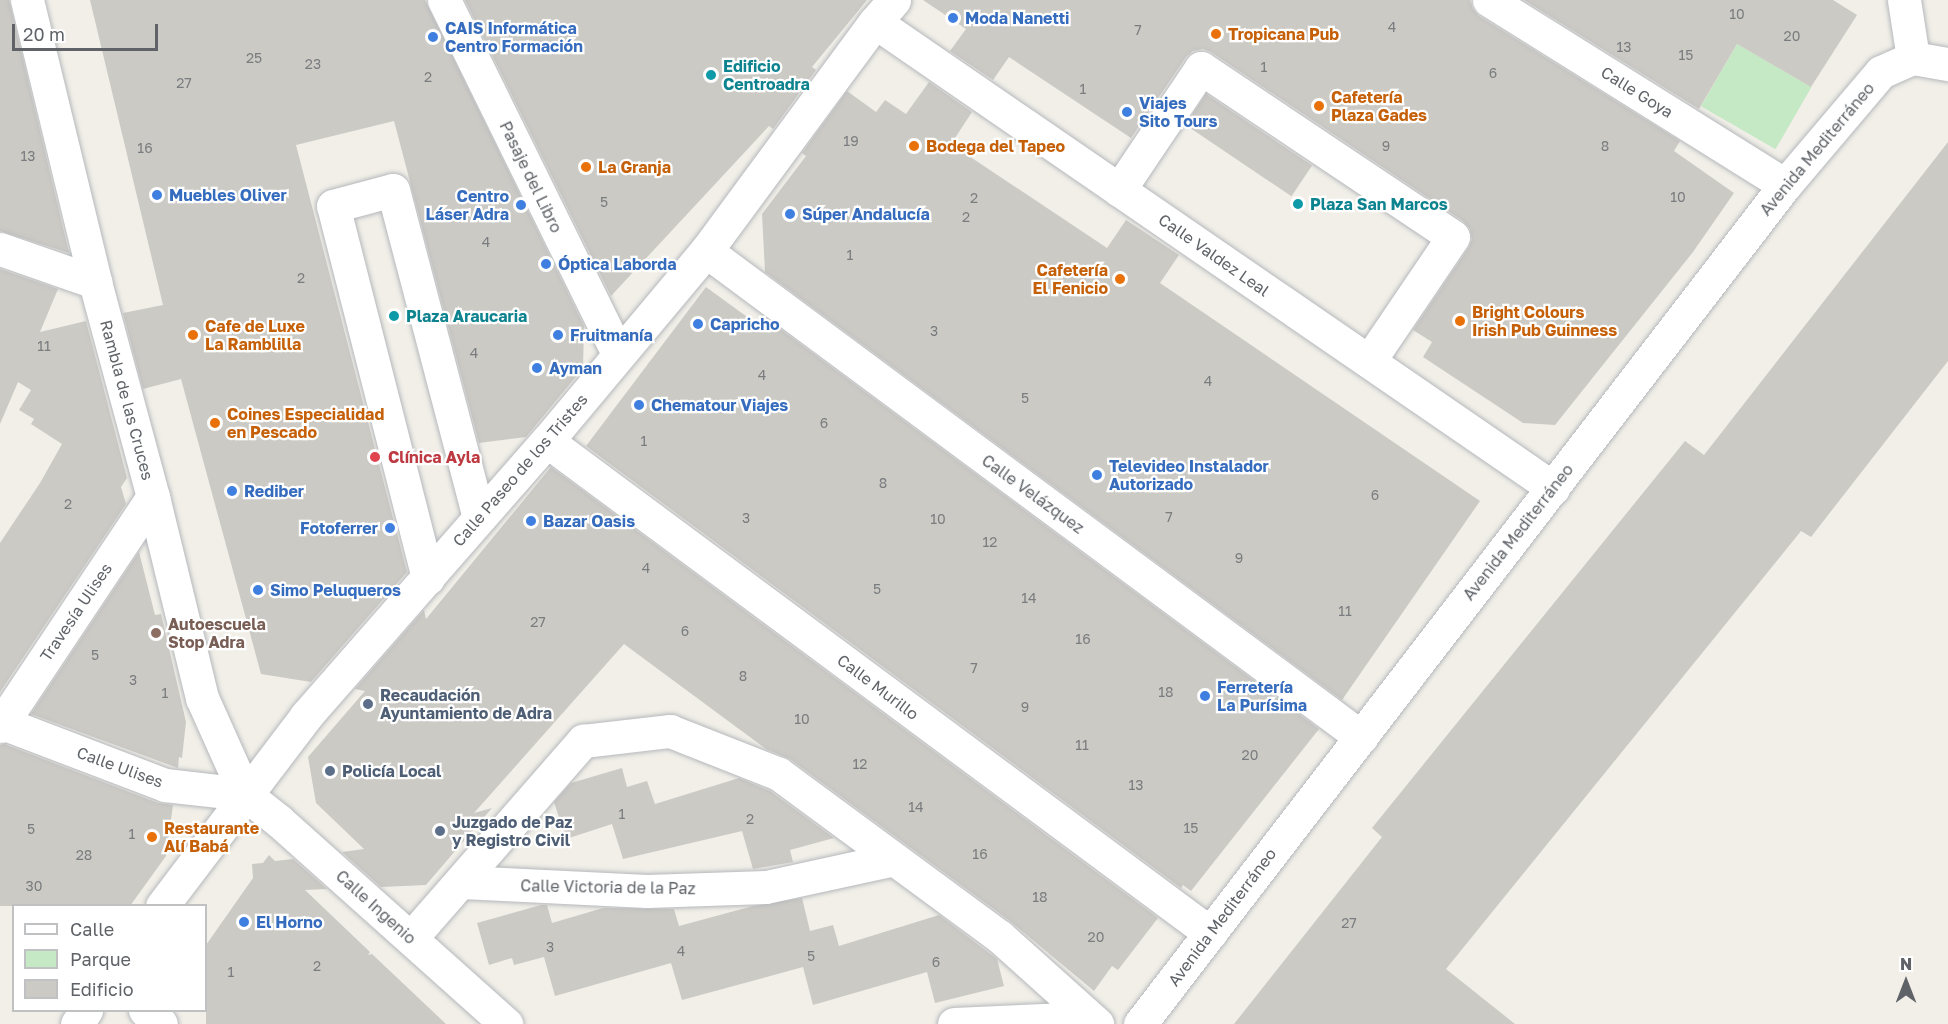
<!DOCTYPE html>
<html>
<head>
<meta charset="utf-8">
<style>
	body { margin:0 }
	#map { position:relative; width:1948px; height:1024px; overflow:hidden; background:#f1efe8; font-family:"Golos Text",sans-serif }
	div>[style] { position:absolute }
	[style*='--x'] { left:calc(var(--x)*1px); top:calc(var(--y)*1px); width:calc(var(--w)*1px); rotate:calc(var(--a)*1deg) }
	.green>* { inset:0; background:#c5e8c5; transform-origin:0 0 }
	.building>* { inset:0; background:#cccac5; transform-origin:0 0 }
	.roads { filter:drop-shadow(0 0 2px #b5b8bc) drop-shadow(0 0 2px #b5b8bc) }
	.minor>* { height:33px; margin:-16.5px; padding:0 16.5px; transform-origin:16.5px; border-radius:16.5px; background:#fff }
	.dots>* { width:16px; height:16px; translate:-50% -50%; box-sizing:border-box; border:3px solid #fff; border-radius:50% }
	span { translate:-50% -50%; white-space:nowrap; text-align:center; line-height:1.15; -webkit-text-stroke:4.5px #fff; paint-order:stroke }
	.number-label { font-size:14px; color:#7a7d7f }
	.number-label span { -webkit-text-stroke-width:0 }
	.shop-label { font-size:16px; color:#366cbe; font-weight:700 }
	.left { translate:0 -50%; text-align:left }
	.right { translate:-100% -50%; text-align:right }
	.food-label { font-size:16px; color:#c56008; font-weight:700 }
	.culture-label { font-size:16px; color:#0d838f; font-weight:700 }
	.street-label { font-size:16px; color:#5f6368 }
	.health-label { font-size:16px; color:#be3a42; font-weight:700 }
	.education-label { font-size:16px; color:#785e54; font-weight:700 }
	.service-label { font-size:16px; color:#4e5e75; font-weight:700 }
	.legend { position:absolute; left:12px; top:904px; width:195px; height:108px; box-sizing:border-box; background:#fff; border:2px solid #bfc1c3; margin:0; padding:8px 10px; list-style:none; font-size:18px; color:#5f6368 }
	.legend li { display:flex; align-items:center; gap:12px; height:30px }
	.legend b { width:30px; border:2px solid #bfc1c3 }
	.north { position:absolute; left:1876px; top:952px; width:60px; height:60px; -webkit-text-stroke:4px #fff; paint-order:stroke; rotate:0deg; font-size:16px; font-weight:700; line-height:24px; text-align:center; color:#5f6368 }
	.north::after { content:''; display:block; margin:auto; width:21px; height:27px; background:#5f6368; clip-path:polygon(50% 0,100% 100%,50% 72%,0 100%) }
	.scale { position:absolute; left:12px; top:24px; width:146px; height:27px; box-sizing:border-box; border:3px solid #5f6368; border-top:0; padding-left:8px; font-size:18px; line-height:21px; white-space:nowrap; color:#5f6368; -webkit-text-stroke:4px #fff; paint-order:stroke }
</style>
</head>
<body>
<div id="map">
	<div class="green">
		<div style="left:1737px;top:44px;width:86px;height:72px;rotate:30deg"></div>
	</div>
	<div class="building">
		<div style="clip-path:polygon(0 0,9px 0,69px 253px,0 231px)"></div>
		<div style="clip-path:polygon(90px 0,425px 0,584px 326px,583px 368px,526px 437px,479px 443px,394px 121px,296px 145px,407px 572px,311px 682px,261px 674px,181px 379px,143px 389px,123px 313px,163px 305px)"></div>
		<div style="clip-path:polygon(465px 0,867px 0,812px 67px,816px 70px,773px 129px,769px 126px,611px 296px)"></div>
		<div style="clip-path:polygon(923px 0,1470px 0,1473px 9px,1479px 16px,1680px 141px,1674px 151px,1734px 193px,1693px 252px,1555px 425px,1523px 423px,1423px 357px,1432px 342px,1413px 330px,1469px 247px,1472px 239px,1470px 229px,1463px 221px,1211px 52px,1203px 49px,1193px 51px,1186px 57px,1131px 138px,1009px 57px,993px 80px,950px 51px,966px 29px)"></div>
		<div style="clip-path:polygon(1524px 0,1833px 0,1857px 15px,1811px 87px,1737px 44px,1699px 109px)"></div>
		<div style="clip-path:polygon(929px 82px,972px 112px,951px 144px,1107px 248px,1126px 220px,1179px 255px,1160px 283px,1480px 501px,1342px 700px,765px 272px,762px 214px,806px 156px,802px 153px,847px 91px,876px 112px,885px 100px,906px 114px)"></div>
		<div style="left:1206px;top:94px;width:128px;height:37px;rotate:34deg"></div>
		<div style="clip-path:polygon(1948px 142px,1948px 361px,1811px 537px,1801px 531px,1446px 969px,1515px 1024px,1234px 1024px,1382px 837px,1372px 828px,1685px 441px,1704px 455px)"></div>
		<div style="clip-path:polygon(0 269px,58px 289px,40px 332px,86px 321px,127px 478px,121px 487px,126px 504px,0 692px,0 543px,40px 483px,62px 444px,31px 424px,34px 419px,19px 410px,31px 390px,18px 382px,0 424px)"></div>
		<div style="clip-path:polygon(706px 287px,769px 333px,768px 320px,1319px 729px,1191px 891px,1183px 885px,1181px 888px,586px 446px)"></div>
		<div style="clip-path:polygon(551px 467px,1158px 918px,1118px 970px,1112px 966px,1094px 991px,1010px 921px,790px 759px,766px 749px,624px 644px,474px 813px,492px 808px,426px 885px,381px 887px,342px 852px,364px 849px,316px 803px,308px 757px,365px 691px,355px 689px,424px 610px,426px 619px)"></div>
		<div style="clip-path:polygon(139px 552px,155px 615px,161px 614px,186px 722px,182px 758px,179px 757px,178px 768px,31px 714px)"></div>
		<div style="clip-path:polygon(4px 744px,158px 803px,173px 805px,166px 856px,130px 906px,0 906px,0 745px)"></div>
		<div style="clip-path:polygon(622px 768px,627px 787px,647px 781px,655px 804px,739px 778px,770px 791px,834px 838px,790px 850px,793px 862px,753px 869px,742px 831px,623px 859px,612px 824px,566px 839px,554px 802px,571px 783px)"></div>
		<div style="clip-path:polygon(269px 855px,275px 861px,293px 859px,327px 889px,305px 890px,370px 952px,368px 955px,372px 954px,446px 1024px,206px 1024px,206px 945px,253px 878px,252px 864px,263px 863px)"></div>
		<div style="clip-path:polygon(802px 898px,810px 931px,833px 925px,839px 946px,939px 915px,997px 959px,1004px 986px,935px 1003px,927px 972px,813px 1005px,803px 967px,682px 1000px,671px 963px,555px 996px,544px 957px,514px 965px,512px 958px,489px 965px,477px 923px,541px 905px,547px 905px,552px 923px,603px 908px,674px 909px,679px 926px,753px 906px)"></div>
	</div>
	<div class="roads">
		<div class="minor">
			<div style="--x:27;--y:0;--w:290;--a:76.4"></div>
			<div style="--x:95;--y:282;--w:223;--a:74.9"></div>
			<div style="--x:153;--y:497;--w:207;--a:76.3"></div>
			<div style="--x:202;--y:698;--w:105;--a:65.9"></div>
			<div style="--x:245;--y:794;--w:43;--a:38.5"></div>
			<div style="--x:279;--y:821;--w:305;--a:41.8"></div>
			<div style="--x:444;--y:0;--w:394;--a:63.8"></div>
			<div style="--x:1489;--y:0;--w:349;--a:32"></div>
			<div style="--x:1904;--y:0;--w:59;--a:81.2"></div>
			<div style="--x:875;--y:22;--w:823;--a:34.5"></div>
			<div style="--x:1119;--y:190;--w:147;--a:-56.1"></div>
			<div style="--x:1201;--y:68;--w:303;--a:33.8"></div>
			<div style="--x:1453;--y:237;--w:150;--a:124.1"></div>
			<div style="--x:0;--y:249;--w:101;--a:19.2"></div>
			<div style="--x:706;--y:251;--w:816;--a:36.57"></div>
			<div style="--x:547;--y:441;--w:826;--a:36.58"></div>
			<div style="--x:428;--y:578;--w:384;--a:-104.3"></div>
			<div style="--x:333;--y:206;--w:62;--a:-14.9"></div>
			<div style="--x:393;--y:190;--w:339;--a:75.3"></div>
			<div style="--x:0;--y:722;--w:177;--a:20.9"></div>
			<div style="--x:165;--y:785;--w:81;--a:6.4"></div>
			<div style="--x:0;--y:726;--w:275;--a:-56.3"></div>
			<div style="--x:462;--y:882;--w:185;--a:2.8"></div>
			<div style="--x:647;--y:891;--w:119;--a:-1.9"></div>
			<div style="--x:766;--y:887;--w:131;--a:-12.3"></div>
			<div style="--x:162;--y:906;--w:238;--a:-52.8"></div>
			<div style="--x:306;--y:716;--w:366;--a:-48.8"></div>
			<div style="--x:547;--y:441;--w:248;--a:-50.1"></div>
			<div style="--x:706;--y:251;--w:285;--a:-53.6"></div>
			<div style="--x:875;--y:22;--w:29;--a:-49"></div>
			<div style="--x:411;--y:938;--w:262;--a:-48.9"></div>
			<div style="--x:583;--y:741;--w:88;--a:-6.6"></div>
			<div style="--x:670;--y:731;--w:117;--a:21.5"></div>
			<div style="--x:779;--y:774;--w:273;--a:36.4"></div>
			<div style="--x:999;--y:936;--w:132;--a:41.9"></div>
			<div style="--x:145;--y:1010;--w:21;--a:41"></div>
			<div style="--x:77;--y:1024;--w:17;--a:-57"></div>
			<div style="--x:954;--y:1024;--w:134;--a:-2.6"></div>
			<div style="--x:1140;--y:1024;--w:1058;--a:-52.45"></div>
			<div style="--x:1785;--y:185;--w:148;--a:-49.7"></div>
			<div style="--x:1881;--y:72;--w:35;--a:-24"></div>
			<div style="--x:1913;--y:58;--w:36;--a:10"></div>
		</div>
	</div>
	<div class="dots">
		<div style="left:953px;top:18px;background:#3f7fe0"></div>
		<div style="left:1216px;top:34px;background:#e8710a"></div>
		<div style="left:433px;top:37px;background:#3f7fe0"></div>
		<div style="left:711px;top:75px;background:#0f9aa8"></div>
		<div style="left:1319px;top:106px;background:#e8710a"></div>
		<div style="left:1127px;top:112px;background:#3f7fe0"></div>
		<div style="left:914px;top:146px;background:#e8710a"></div>
		<div style="left:586px;top:167px;background:#e8710a"></div>
		<div style="left:157px;top:195px;background:#3f7fe0"></div>
		<div style="left:1298px;top:204px;background:#0f9aa8"></div>
		<div style="left:521px;top:205px;background:#3f7fe0"></div>
		<div style="left:790px;top:214px;background:#3f7fe0"></div>
		<div style="left:546px;top:264px;background:#3f7fe0"></div>
		<div style="left:1120px;top:279px;background:#e8710a"></div>
		<div style="left:394px;top:316px;background:#0f9aa8"></div>
		<div style="left:1460px;top:321px;background:#e8710a"></div>
		<div style="left:698px;top:324px;background:#3f7fe0"></div>
		<div style="left:193px;top:335px;background:#e8710a"></div>
		<div style="left:558px;top:335px;background:#3f7fe0"></div>
		<div style="left:537px;top:368px;background:#3f7fe0"></div>
		<div style="left:639px;top:405px;background:#3f7fe0"></div>
		<div style="left:215px;top:423px;background:#e8710a"></div>
		<div style="left:375px;top:457px;background:#e0444e"></div>
		<div style="left:1097px;top:475px;background:#3f7fe0"></div>
		<div style="left:232px;top:491px;background:#3f7fe0"></div>
		<div style="left:531px;top:521px;background:#3f7fe0"></div>
		<div style="left:390px;top:528px;background:#3f7fe0"></div>
		<div style="left:258px;top:590px;background:#3f7fe0"></div>
		<div style="left:156px;top:633px;background:#8d6e63"></div>
		<div style="left:1205px;top:696px;background:#3f7fe0"></div>
		<div style="left:368px;top:704px;background:#5c6f8a"></div>
		<div style="left:330px;top:771px;background:#5c6f8a"></div>
		<div style="left:440px;top:831px;background:#5c6f8a"></div>
		<div style="left:152px;top:837px;background:#e8710a"></div>
		<div style="left:244px;top:922px;background:#3f7fe0"></div>
	</div>
	<div class="number-label">
		<span style="left:1737px;top:14px">10</span>
		<span style="left:1392px;top:27px">4</span>
		<span style="left:1138px;top:30px">7</span>
		<span style="left:1792px;top:36px">20</span>
		<span style="left:1624px;top:47px">13</span>
		<span style="left:1686px;top:55px">15</span>
		<span style="left:254px;top:58px">25</span>
		<span style="left:313px;top:64px">23</span>
		<span style="left:1264px;top:67px">1</span>
		<span style="left:1493px;top:73px">6</span>
		<span style="left:428px;top:77px">2</span>
		<span style="left:184px;top:83px">27</span>
		<span style="left:1083px;top:89px">1</span>
		<span style="left:851px;top:141px">19</span>
		<span style="left:1386px;top:146px">9</span>
		<span style="left:1605px;top:146px">8</span>
		<span style="left:145px;top:148px">16</span>
		<span style="left:28px;top:156px">13</span>
		<span style="left:1678px;top:197px">10</span>
		<span style="left:974px;top:198px">2</span>
		<span style="left:604px;top:202px">5</span>
		<span style="left:966px;top:217px">2</span>
		<span style="left:486px;top:242px">4</span>
		<span style="left:850px;top:255px">1</span>
		<span style="left:301px;top:278px">2</span>
		<span style="left:934px;top:331px">3</span>
		<span style="left:44px;top:346px">11</span>
		<span style="left:474px;top:353px">4</span>
		<span style="left:762px;top:375px">4</span>
		<span style="left:1208px;top:381px">4</span>
		<span style="left:1025px;top:398px">5</span>
		<span style="left:824px;top:423px">6</span>
		<span style="left:644px;top:441px">1</span>
		<span style="left:883px;top:483px">8</span>
		<span style="left:1375px;top:495px">6</span>
		<span style="left:68px;top:504px">2</span>
		<span style="left:1169px;top:517px">7</span>
		<span style="left:746px;top:518px">3</span>
		<span style="left:938px;top:519px">10</span>
		<span style="left:990px;top:542px">12</span>
		<span style="left:1239px;top:558px">9</span>
		<span style="left:646px;top:568px">4</span>
		<span style="left:877px;top:589px">5</span>
		<span style="left:1029px;top:598px">14</span>
		<span style="left:1345px;top:611px">11</span>
		<span style="left:538px;top:622px">27</span>
		<span style="left:685px;top:631px">6</span>
		<span style="left:1083px;top:639px">16</span>
		<span style="left:95px;top:655px">5</span>
		<span style="left:974px;top:668px">7</span>
		<span style="left:743px;top:676px">8</span>
		<span style="left:133px;top:680px">3</span>
		<span style="left:1166px;top:692px">18</span>
		<span style="left:165px;top:693px">1</span>
		<span style="left:1025px;top:707px">9</span>
		<span style="left:802px;top:719px">10</span>
		<span style="left:1082px;top:745px">11</span>
		<span style="left:1250px;top:755px">20</span>
		<span style="left:860px;top:764px">12</span>
		<span style="left:1136px;top:785px">13</span>
		<span style="left:916px;top:807px">14</span>
		<span style="left:622px;top:814px">1</span>
		<span style="left:750px;top:819px">2</span>
		<span style="left:1191px;top:828px">15</span>
		<span style="left:31px;top:829px">5</span>
		<span style="left:132px;top:834px">1</span>
		<span style="left:980px;top:854px">16</span>
		<span style="left:84px;top:855px">28</span>
		<span style="left:34px;top:886px">30</span>
		<span style="left:1040px;top:897px">18</span>
		<span style="left:1349px;top:923px">27</span>
		<span style="left:1096px;top:937px">20</span>
		<span style="left:550px;top:947px">3</span>
		<span style="left:681px;top:951px">4</span>
		<span style="left:811px;top:956px">5</span>
		<span style="left:936px;top:962px">6</span>
		<span style="left:317px;top:966px">2</span>
		<span style="left:231px;top:972px">1</span>
	</div>
	<div class="shop-label">
		<span class="left" style="left:965px;top:18px">Moda Nanetti</span>
		<span class="left" style="left:445px;top:37px">CAIS Informática<br>Centro Formación</span>
		<span class="left" style="left:1139px;top:112px">Viajes<br>Sito Tours</span>
		<span class="left" style="left:169px;top:195px">Muebles Oliver</span>
		<span class="right" style="left:509px;top:205px">Centro<br>Láser Adra</span>
		<span class="left" style="left:802px;top:214px">Súper Andalucía</span>
		<span class="left" style="left:558px;top:264px">Óptica Laborda</span>
		<span class="left" style="left:710px;top:324px">Capricho</span>
		<span class="left" style="left:570px;top:335px">Fruitmanía</span>
		<span class="left" style="left:549px;top:368px">Ayman</span>
		<span class="left" style="left:651px;top:405px">Chematour Viajes</span>
		<span class="left" style="left:1109px;top:475px">Televideo Instalador<br>Autorizado</span>
		<span class="left" style="left:244px;top:491px">Rediber</span>
		<span class="left" style="left:543px;top:521px">Bazar Oasis</span>
		<span class="right" style="left:378px;top:528px">Fotoferrer</span>
		<span class="left" style="left:270px;top:590px">Simo Peluqueros</span>
		<span class="left" style="left:1217px;top:696px">Ferretería<br>La Purísima</span>
		<span class="left" style="left:256px;top:922px">El Horno</span>
	</div>
	<div class="food-label">
		<span class="left" style="left:1228px;top:34px">Tropicana Pub</span>
		<span class="left" style="left:1331px;top:106px">Cafetería<br>Plaza Gades</span>
		<span class="left" style="left:926px;top:146px">Bodega del Tapeo</span>
		<span class="left" style="left:598px;top:167px">La Granja</span>
		<span class="right" style="left:1108px;top:279px">Cafetería<br>El Fenicio</span>
		<span class="left" style="left:1472px;top:321px">Bright Colours<br>Irish Pub Guinness</span>
		<span class="left" style="left:205px;top:335px">Cafe de Luxe<br>La Ramblilla</span>
		<span class="left" style="left:227px;top:423px">Coines Especialidad<br>en Pescado</span>
		<span class="left" style="left:164px;top:837px">Restaurante<br>Alí Babá</span>
	</div>
	<div class="culture-label">
		<span class="left" style="left:723px;top:75px">Edificio<br>Centroadra</span>
		<span class="left" style="left:1310px;top:204px">Plaza San Marcos</span>
		<span class="left" style="left:406px;top:316px">Plaza Araucaria</span>
	</div>
	<div class="street-label">
		<span style="left:1637px;top:92px;rotate:32deg">Calle Goya</span>
		<span style="left:1817px;top:149px;rotate:-50deg">Avenida Mediterráneo</span>
		<span style="left:531px;top:177px;rotate:64deg">Pasaje del Libro</span>
		<span style="left:1214px;top:255px;rotate:35deg">Calle Valdez Leal</span>
		<span style="left:127px;top:400px;rotate:75deg">Rambla de las Cruces</span>
		<span style="left:520px;top:470px;rotate:-49deg">Calle Paseo de los Tristes</span>
		<span style="left:1033px;top:494px;rotate:36deg">Calle Velázquez</span>
		<span style="left:1518px;top:532px;rotate:-52deg">Avenida Mediterráneo</span>
		<span style="left:76px;top:612px;rotate:-56deg">Travesía Ulises</span>
		<span style="left:878px;top:687px;rotate:37deg">Calle Murillo</span>
		<span style="left:120px;top:767px;rotate:20deg">Calle Ulises</span>
		<span style="left:608px;top:887px;rotate:1deg">Calle Victoria de la Paz</span>
		<span style="left:376px;top:907px;rotate:42deg">Calle Ingenio</span>
		<span style="left:1222px;top:917px;rotate:-53deg">Avenida Mediterráneo</span>
	</div>
	<div class="health-label">
		<span class="left" style="left:388px;top:457px">Clínica Ayla</span>
	</div>
	<div class="education-label">
		<span class="left" style="left:168px;top:633px">Autoescuela<br>Stop Adra</span>
	</div>
	<div class="service-label">
		<span class="left" style="left:380px;top:704px">Recaudación<br>Ayuntamiento de Adra</span>
		<span class="left" style="left:342px;top:771px">Policía Local</span>
		<span class="left" style="left:452px;top:831px">Juzgado de Paz<br>y Registro Civil</span>
	</div>
	<ul class="legend">
	<li><b style="height:8px;background:#fff"></b>Calle</li>
	<li><b style="height:16px;background:#c5e8c5"></b>Parque</li>
	<li><b style="height:16px;background:#cccac5"></b>Edificio</li>
	</ul>
	<div class="north">N</div>
	<div class="scale">20 m</div>
</div>
</body>
</html>
